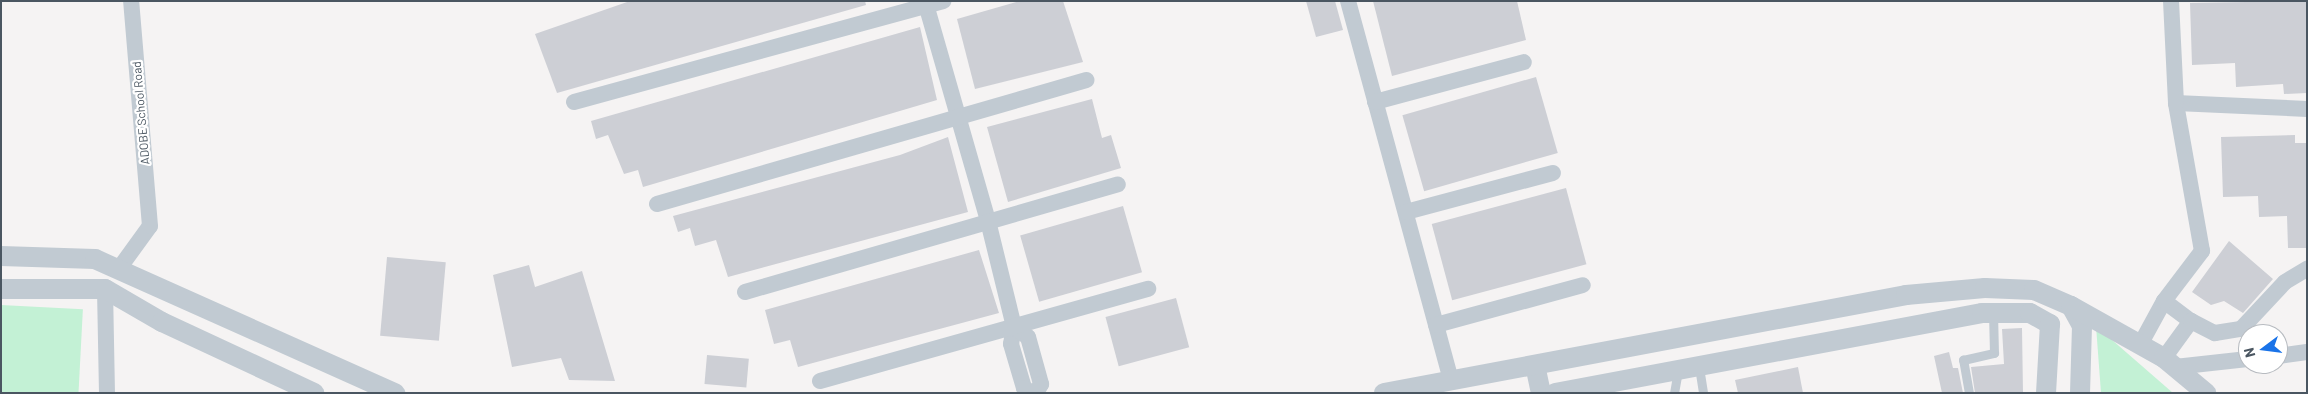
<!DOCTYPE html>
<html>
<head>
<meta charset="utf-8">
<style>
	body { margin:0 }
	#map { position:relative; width:2308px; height:394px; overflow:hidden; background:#f5f3f3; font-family:Barlow,sans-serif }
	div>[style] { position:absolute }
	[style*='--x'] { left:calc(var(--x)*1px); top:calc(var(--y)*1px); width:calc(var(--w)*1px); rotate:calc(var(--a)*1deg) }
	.green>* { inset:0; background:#c3f1d5; transform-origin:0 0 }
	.building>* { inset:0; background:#cdcfd5; transform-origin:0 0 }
	.service>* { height:9px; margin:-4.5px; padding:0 4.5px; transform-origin:4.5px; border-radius:4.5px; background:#c1cad2 }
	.minor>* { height:16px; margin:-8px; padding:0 8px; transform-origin:8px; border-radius:8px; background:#c1cad2 }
	.tertiary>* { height:20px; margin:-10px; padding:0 10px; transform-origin:10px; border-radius:10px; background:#c1cad2 }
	span { translate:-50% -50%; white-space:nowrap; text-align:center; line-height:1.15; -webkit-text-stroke:4.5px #fff; paint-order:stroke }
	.street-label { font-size:12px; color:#4a5661 }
	.frame { position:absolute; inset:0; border:2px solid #4a5661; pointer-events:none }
	.north { position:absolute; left:2238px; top:324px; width:50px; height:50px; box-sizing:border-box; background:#fff; border:1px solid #b7bbc0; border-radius:50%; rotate:255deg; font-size:14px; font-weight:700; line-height:20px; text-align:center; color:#4a5661 }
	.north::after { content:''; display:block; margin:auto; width:18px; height:22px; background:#1a73e8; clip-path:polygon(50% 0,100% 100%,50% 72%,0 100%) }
</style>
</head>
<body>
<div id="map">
	<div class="green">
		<div style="left:1px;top:305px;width:82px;height:88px;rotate:3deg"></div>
		<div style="clip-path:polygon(2096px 326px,2173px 393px,2101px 393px)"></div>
	</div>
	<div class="building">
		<div style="clip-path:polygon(630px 1px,865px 1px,866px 5px,557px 93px,535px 34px)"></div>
		<div style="clip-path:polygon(1020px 1px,1063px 1px,1083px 62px,975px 89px,957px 19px)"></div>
		<div style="clip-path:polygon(1306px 1px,1335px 1px,1343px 30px,1316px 37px)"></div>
		<div style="clip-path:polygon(1373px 1px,1517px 1px,1526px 40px,1392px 76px)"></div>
		<div style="clip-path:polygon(2307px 1px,2307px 93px,2284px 94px,2283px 84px,2236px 87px,2235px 63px,2192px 65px,2190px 3px)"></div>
		<div style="clip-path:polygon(920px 27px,937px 100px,643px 187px,638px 170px,624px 174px,608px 135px,596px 139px,591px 121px)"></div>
		<div style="left:1536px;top:77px;width:79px;height:139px;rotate:74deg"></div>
		<div style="clip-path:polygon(1092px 99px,1102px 138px,1111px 135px,1121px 168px,1008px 202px,987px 127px)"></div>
		<div style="clip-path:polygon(2295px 135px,2295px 143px,2307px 143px,2307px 248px,2288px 248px,2287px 216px,2259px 217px,2258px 196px,2223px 197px,2221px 137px)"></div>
		<div style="clip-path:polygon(948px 137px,968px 212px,728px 277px,716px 240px,695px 246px,690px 228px,678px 232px,673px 216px,900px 155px)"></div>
		<div style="left:1566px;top:188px;width:79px;height:139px;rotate:75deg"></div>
		<div style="left:1123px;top:206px;width:69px;height:107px;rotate:74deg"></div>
		<div style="clip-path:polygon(2229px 241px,2273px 279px,2243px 313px,2224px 301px,2211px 305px,2192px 292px)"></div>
		<div style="clip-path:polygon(979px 250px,999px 313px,798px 367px,790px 340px,774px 344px,765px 310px)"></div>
		<div style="left:387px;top:257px;width:59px;height:79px;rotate:5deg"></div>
		<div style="clip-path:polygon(529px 265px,535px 287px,582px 271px,615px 381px,569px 380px,561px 358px,512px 367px,493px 275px)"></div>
		<div style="left:1176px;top:298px;width:51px;height:73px;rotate:75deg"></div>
		<div style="clip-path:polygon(2022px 328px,2023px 393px,1975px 393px,1971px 367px,2004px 364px,2002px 329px)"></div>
		<div style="clip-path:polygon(1949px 352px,1953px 368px,1958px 368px,1963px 393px,1942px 393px,1934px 356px)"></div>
		<div style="left:707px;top:355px;width:42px;height:29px;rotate:5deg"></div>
		<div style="clip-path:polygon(1798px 367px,1803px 393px,1738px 393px,1735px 380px)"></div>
	</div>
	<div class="service">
		<div style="--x:1699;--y:367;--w:26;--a:81"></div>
		<div style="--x:1674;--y:393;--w:23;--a:-80"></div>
		<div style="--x:1969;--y:393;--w:34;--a:-100"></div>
		<div style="--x:1963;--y:360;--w:32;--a:-13"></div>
		<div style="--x:1994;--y:353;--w:40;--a:-91.4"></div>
	</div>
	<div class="minor">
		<div style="--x:925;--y:1;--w:229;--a:74"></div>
		<div style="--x:988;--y:221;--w:109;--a:76.2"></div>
		<div style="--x:1014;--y:327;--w:17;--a:100"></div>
		<div style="--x:1011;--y:344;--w:46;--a:73.5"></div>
		<div style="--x:1024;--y:388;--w:9;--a:32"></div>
		<div style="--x:1348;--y:1;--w:393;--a:74.8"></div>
		<div style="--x:574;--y:102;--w:383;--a:-15.3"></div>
		<div style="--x:1375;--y:102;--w:154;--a:-15"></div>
		<div style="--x:2176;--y:103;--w:131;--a:2.6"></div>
		<div style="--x:657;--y:204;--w:447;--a:-16.1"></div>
		<div style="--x:1406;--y:212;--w:152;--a:-14.9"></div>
		<div style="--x:118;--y:270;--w:54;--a:-54"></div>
		<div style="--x:150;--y:226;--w:226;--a:-94.8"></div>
		<div style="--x:105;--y:289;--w:104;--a:88.9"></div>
		<div style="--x:745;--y:292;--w:388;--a:-16.1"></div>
		<div style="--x:2164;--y:301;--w:34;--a:37"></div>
		<div style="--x:1436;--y:325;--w:152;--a:-15.2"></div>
		<div style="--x:1014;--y:327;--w:17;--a:36"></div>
		<div style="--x:1028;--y:337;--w:49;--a:74.5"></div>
		<div style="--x:1041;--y:384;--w:10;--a:119"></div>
		<div style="--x:2140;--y:345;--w:50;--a:-61.4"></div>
		<div style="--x:2164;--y:301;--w:63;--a:-52.8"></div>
		<div style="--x:2202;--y:251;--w:150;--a:-100"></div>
		<div style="--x:2176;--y:103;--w:102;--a:-92.8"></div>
		<div style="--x:2278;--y:356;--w:29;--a:-8"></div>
		<div style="--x:2164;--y:358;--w:46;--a:-53.9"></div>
		<div style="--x:2191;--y:321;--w:27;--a:27"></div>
		<div style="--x:2215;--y:333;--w:26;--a:-9"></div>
		<div style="--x:2241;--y:329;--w:64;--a:-46.9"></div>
		<div style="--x:2285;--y:282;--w:26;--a:-31"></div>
		<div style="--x:2175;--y:367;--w:73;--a:-6.3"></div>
		<div style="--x:820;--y:381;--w:341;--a:-15.7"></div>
	</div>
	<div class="tertiary">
		<div style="--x:1;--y:256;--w:94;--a:1.8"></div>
		<div style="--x:95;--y:259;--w:329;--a:24.1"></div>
		<div style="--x:1;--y:289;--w:104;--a:0"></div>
		<div style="--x:105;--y:289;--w:66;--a:30.1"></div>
		<div style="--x:162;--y:322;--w:168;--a:25"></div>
		<div style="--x:2071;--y:306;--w:23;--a:61"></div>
		<div style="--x:2082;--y:326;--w:67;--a:91.7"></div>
		<div style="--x:1535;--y:365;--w:29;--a:78"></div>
		<div style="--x:1384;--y:393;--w:531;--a:-10.63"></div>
		<div style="--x:1906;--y:295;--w:79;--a:-5.1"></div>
		<div style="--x:1985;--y:288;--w:49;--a:2.3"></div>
		<div style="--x:2034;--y:290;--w:40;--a:23.4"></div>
		<div style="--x:2071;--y:306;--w:107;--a:29.2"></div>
		<div style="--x:2164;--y:358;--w:55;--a:39.8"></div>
		<div style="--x:1555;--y:393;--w:434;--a:-10.6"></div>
		<div style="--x:1982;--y:313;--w:48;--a:0"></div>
		<div style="--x:2030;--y:313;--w:23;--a:29"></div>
		<div style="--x:2050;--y:324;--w:69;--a:93.3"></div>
	</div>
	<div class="street-label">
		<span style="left:141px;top:113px;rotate:-95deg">ADOBE School Road</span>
	</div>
	<div class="frame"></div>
	<div class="north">N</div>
</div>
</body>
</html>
